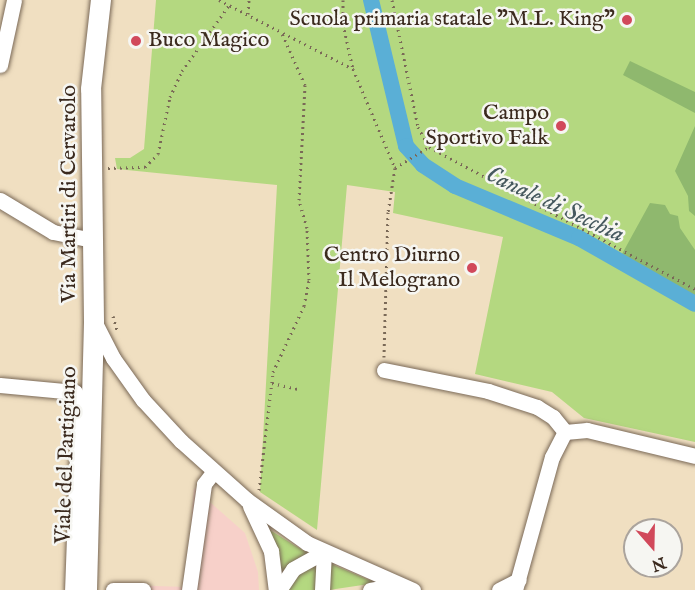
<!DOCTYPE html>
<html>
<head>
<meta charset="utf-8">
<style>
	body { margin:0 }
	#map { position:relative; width:695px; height:590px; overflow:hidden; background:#f0dfc1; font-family:"IM FELL English",serif }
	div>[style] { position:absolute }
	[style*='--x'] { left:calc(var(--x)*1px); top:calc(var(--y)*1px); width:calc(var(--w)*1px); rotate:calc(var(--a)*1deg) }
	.built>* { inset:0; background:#f7d0c9 }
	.green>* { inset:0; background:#b4d880 }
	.forest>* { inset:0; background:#8fb86e }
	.canal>* { height:16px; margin:-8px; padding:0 8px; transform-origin:8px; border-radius:8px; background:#5aafd6 }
	.path>* { height:3px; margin-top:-1.5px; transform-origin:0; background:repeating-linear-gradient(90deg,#7a6957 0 1.5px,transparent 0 6px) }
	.roads { filter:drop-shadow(0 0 2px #7a6957) drop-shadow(0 0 2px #7a6957) }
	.minor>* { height:15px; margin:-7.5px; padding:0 7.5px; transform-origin:7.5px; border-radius:7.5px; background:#fff }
	.major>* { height:20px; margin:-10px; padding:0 10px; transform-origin:10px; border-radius:10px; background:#fff }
	.dots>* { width:16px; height:16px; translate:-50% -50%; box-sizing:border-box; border:3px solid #f6f6f2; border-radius:50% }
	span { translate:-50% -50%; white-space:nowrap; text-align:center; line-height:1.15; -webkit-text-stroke:5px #f6f6f2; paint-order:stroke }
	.poi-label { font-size:22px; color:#3b2a1e }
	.right { translate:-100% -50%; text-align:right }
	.left { translate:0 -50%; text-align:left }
	.street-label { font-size:22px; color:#3b2a1e }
	.water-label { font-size:24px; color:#46595e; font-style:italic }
	.north { position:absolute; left:623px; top:518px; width:60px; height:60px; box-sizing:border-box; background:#f6f6f2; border:2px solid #aba49d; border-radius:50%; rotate:160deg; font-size:16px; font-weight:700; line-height:24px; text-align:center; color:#3b2a1e }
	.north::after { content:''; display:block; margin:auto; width:21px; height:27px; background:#d1495b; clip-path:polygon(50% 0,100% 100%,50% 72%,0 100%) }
</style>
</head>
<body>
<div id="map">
	<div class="built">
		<div style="clip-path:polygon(194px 488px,245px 533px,258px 572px,259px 590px,126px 590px,126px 585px,186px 587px)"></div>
	</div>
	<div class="green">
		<div style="clip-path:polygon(156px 0,695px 0,695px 442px,584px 418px,552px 392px,475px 374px,503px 237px,393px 213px,395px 192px,347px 185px,317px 530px,260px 492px,277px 185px,117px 169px,115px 158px,130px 158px,144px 149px)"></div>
		<div style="clip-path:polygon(270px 530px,294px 545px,308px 553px,281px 572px)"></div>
		<div style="clip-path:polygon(315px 563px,320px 566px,317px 590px,285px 590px,295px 575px)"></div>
		<div style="clip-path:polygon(329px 563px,376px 583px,329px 590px)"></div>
	</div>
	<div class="forest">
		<div style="clip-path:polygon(630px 61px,695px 92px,695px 113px,623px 75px)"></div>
		<div style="clip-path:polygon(695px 126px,695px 216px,689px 211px,688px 196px,675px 171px)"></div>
		<div style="clip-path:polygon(650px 203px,665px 205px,670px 214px,678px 216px,680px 228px,695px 250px,695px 298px,622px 254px)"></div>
	</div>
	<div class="canal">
		<div style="--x:371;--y:0;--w:150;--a:76.5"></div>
		<div style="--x:406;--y:146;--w:25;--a:48"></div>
		<div style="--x:423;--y:165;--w:38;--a:33"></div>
		<div style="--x:455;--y:186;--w:134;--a:22.8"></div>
		<div style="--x:579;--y:238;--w:133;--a:29.6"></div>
	</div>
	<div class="path">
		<div style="--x:219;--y:0;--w:151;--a:27.2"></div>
		<div style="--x:353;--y:69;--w:108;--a:67"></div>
		<div style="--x:395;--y:168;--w:45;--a:99"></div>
		<div style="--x:388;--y:212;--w:145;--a:91.6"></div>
		<div style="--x:343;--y:0;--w:24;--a:90"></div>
		<div style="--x:343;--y:24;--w:46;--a:77.5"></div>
		<div style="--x:392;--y:0;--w:130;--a:78.4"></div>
		<div style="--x:418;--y:127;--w:23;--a:61"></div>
		<div style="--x:429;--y:147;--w:302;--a:28.1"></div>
		<div style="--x:248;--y:14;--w:14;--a:-86"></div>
		<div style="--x:108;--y:168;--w:37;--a:-2"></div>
		<div style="--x:145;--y:167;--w:18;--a:-45"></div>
		<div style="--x:158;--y:154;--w:58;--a:-78.1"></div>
		<div style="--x:170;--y:97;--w:29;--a:-65"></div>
		<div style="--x:182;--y:71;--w:81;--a:-54.5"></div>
		<div style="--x:395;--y:168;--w:40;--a:-32"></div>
		<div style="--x:113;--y:316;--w:15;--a:74"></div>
		<div style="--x:272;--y:383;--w:26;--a:13"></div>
		<div style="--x:259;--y:490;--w:119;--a:-83.2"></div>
		<div style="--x:273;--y:372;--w:73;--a:-64.8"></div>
		<div style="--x:304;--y:306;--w:26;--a:-79"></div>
		<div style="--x:309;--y:280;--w:52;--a:-92.2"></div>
		<div style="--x:307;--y:228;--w:29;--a:-106"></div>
		<div style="--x:299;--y:200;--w:115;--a:-87"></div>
		<div style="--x:305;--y:85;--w:59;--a:-114"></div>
	</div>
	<div class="roads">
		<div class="minor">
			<div style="--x:0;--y:65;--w:66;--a:-77.8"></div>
			<div style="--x:0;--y:200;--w:62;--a:31.1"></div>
			<div style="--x:53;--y:232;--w:41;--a:11.3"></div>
			<div style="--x:94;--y:321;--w:42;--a:62.8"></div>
			<div style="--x:113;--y:358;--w:52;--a:54.5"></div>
			<div style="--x:143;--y:400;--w:56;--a:47.2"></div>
			<div style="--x:181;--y:441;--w:89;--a:41.8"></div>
			<div style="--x:247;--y:500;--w:74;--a:35.6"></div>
			<div style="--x:307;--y:543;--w:116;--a:23.9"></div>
			<div style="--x:384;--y:370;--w:106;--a:11.4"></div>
			<div style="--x:488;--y:391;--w:52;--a:18.1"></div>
			<div style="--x:537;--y:407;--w:19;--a:32"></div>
			<div style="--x:553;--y:417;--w:19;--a:51"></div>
			<div style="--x:0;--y:385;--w:75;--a:5.3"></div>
			<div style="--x:75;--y:392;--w:10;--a:66"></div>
			<div style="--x:79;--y:401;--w:189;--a:92.1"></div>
			<div style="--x:250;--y:506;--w:50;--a:65"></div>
			<div style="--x:271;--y:551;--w:39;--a:83"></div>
			<div style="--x:113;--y:590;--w:30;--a:0"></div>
			<div style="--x:189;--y:590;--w:107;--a:-81.9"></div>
			<div style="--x:204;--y:484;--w:16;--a:-52"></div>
			<div style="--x:279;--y:590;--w:25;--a:-56"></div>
			<div style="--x:293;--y:569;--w:35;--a:-29"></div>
			<div style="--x:322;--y:590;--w:38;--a:-87"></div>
			<div style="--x:370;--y:590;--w:29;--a:-10"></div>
			<div style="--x:499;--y:590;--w:22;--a:-27"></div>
			<div style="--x:515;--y:590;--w:138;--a:-74.5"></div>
			<div style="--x:552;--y:457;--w:28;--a:-63"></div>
			<div style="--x:565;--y:432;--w:22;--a:-5"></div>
			<div style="--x:587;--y:430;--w:111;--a:13.5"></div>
		</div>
		<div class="major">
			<div style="--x:87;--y:590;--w:269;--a:-88.5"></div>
			<div style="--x:94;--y:321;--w:232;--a:-90.7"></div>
			<div style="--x:91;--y:89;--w:90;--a:-83.6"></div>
		</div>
	</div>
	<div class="dots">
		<div style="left:627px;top:20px;background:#d1495b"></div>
		<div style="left:136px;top:41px;background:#d1495b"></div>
		<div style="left:561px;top:126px;background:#d1495b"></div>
		<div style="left:472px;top:268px;background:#d1495b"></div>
	</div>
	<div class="poi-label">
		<span class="right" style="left:615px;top:20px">Scuola primaria statale "M.L. King"</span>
		<span class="left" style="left:148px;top:41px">Buco Magico</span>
		<span class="right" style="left:549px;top:126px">Campo<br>Sportivo Falk</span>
		<span class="right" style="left:460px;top:268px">Centro Diurno<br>Il Melograno</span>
	</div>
	<div class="street-label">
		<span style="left:70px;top:194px;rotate:-90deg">Via Martiri di Cervarolo</span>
		<span style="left:67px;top:455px;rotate:-88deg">Viale del Partigiano</span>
	</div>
	<div class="water-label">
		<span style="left:555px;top:205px;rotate:25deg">Canale di Secchia</span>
	</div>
	<div class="north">N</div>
</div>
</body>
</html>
